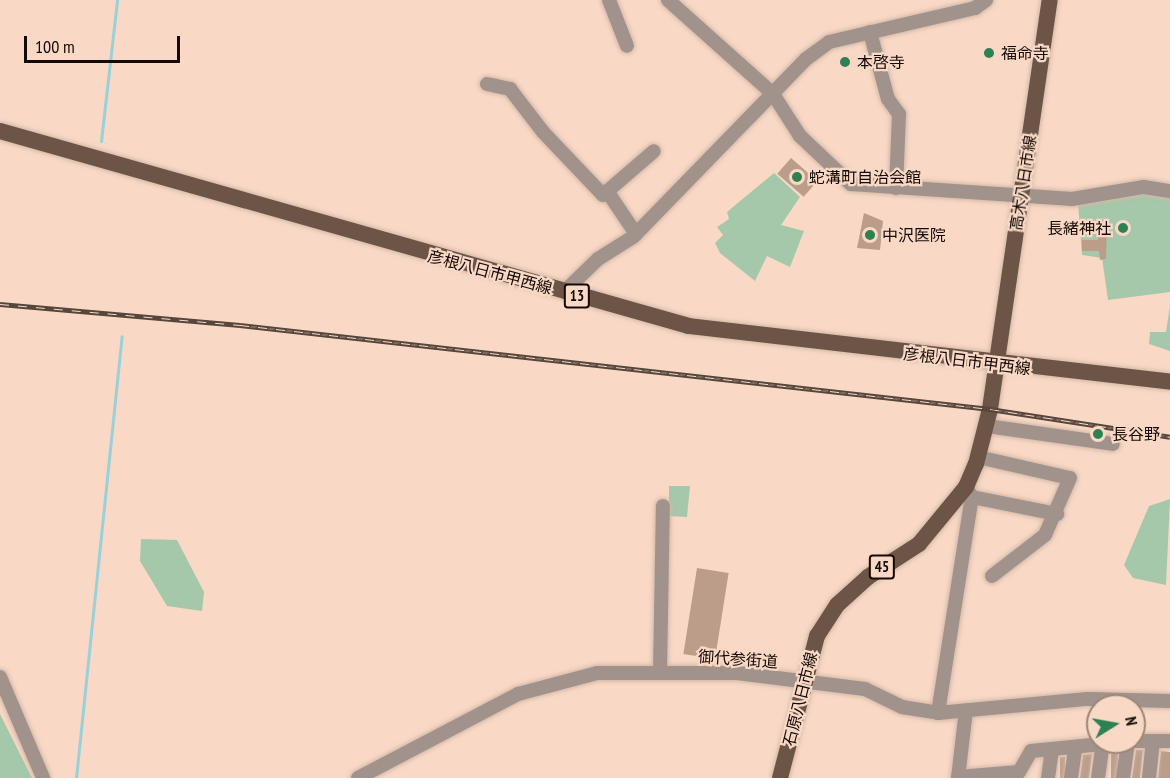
<!DOCTYPE html>
<html>
<head>
<meta charset="utf-8">
<style>
	body { margin:0 }
	#map { position:relative; width:1170px; height:778px; overflow:hidden; background:#f9d9c6; font-family:"PT Sans Narrow","Noto Sans JP",sans-serif }
	div>[style] { position:absolute }
	[style*='--x'] { left:calc(var(--x)*1px); top:calc(var(--y)*1px); width:calc(var(--w)*1px); rotate:calc(var(--a)*1deg) }
	.green>* { inset:0; background:#a4c8a9 }
	.stream>* { height:3px; margin:-1.5px; padding:0 1.5px; transform-origin:1.5px; border-radius:1.5px; background:#98d1d9 }
	.building>* { inset:0; background:#bb9d8a; transform-origin:0 0 }
	.roads { filter:drop-shadow(0 0 2px #d4b8a7) drop-shadow(0 0 2px #d4b8a7) }
	.minor>* { height:14px; margin:-7px; padding:0 7px; transform-origin:7px; border-radius:7px; background:#a1938c }
	.major>* { height:16px; margin:-8px; padding:0 8px; transform-origin:8px; border-radius:8px; background:#6c5447 }
	.rail>* { height:5px; margin-top:-2.5px; transform-origin:0; background:repeating-linear-gradient(90deg,#f9d9c6 0 9px,#56463c 0 18px); box-sizing:border-box; border-block:2px solid #56463c }
	.dots>* { width:16px; height:16px; translate:-50% -50%; box-sizing:border-box; border:3px solid #f9d9c6; border-radius:50% }
	span { translate:-50% -50%; white-space:nowrap; text-align:center; line-height:1.15; -webkit-text-stroke:4.5px #f9d9c6; paint-order:stroke }
	.shield-label span { padding:2px 4px; background:#f9d9c6; border:2px solid; border-radius:4px; -webkit-text-stroke-width:0 }
	.shield-label { font-size:15px; color:#140a04; font-weight:700 }
	.poi-label { font-size:16px; color:#140a04 }
	.left { translate:0 -50%; text-align:left }
	.right { translate:-100% -50%; text-align:right }
	.street-label { font-size:16px; color:#140a04 }
	.north { position:absolute; left:1086px; top:694px; width:60px; height:60px; box-sizing:border-box; background:#f9d9c6; border:2px solid #9d8678; border-radius:50%; rotate:79deg; font-size:16px; font-weight:700; line-height:24px; text-align:center; color:#140a04 }
	.north::after { content:''; display:block; margin:auto; width:21px; height:27px; background:#2d8153; clip-path:polygon(50% 0,100% 100%,50% 72%,0 100%) }
	.scale { position:absolute; left:24px; top:36px; width:156px; height:27px; box-sizing:border-box; border:3px solid #140a04; border-top:0; padding-left:8px; font-size:18px; line-height:21px; white-space:nowrap; color:#140a04; -webkit-text-stroke:4px #f9d9c6; paint-order:stroke }
</style>
</head>
<body>
<div id="map">
	<div class="green">
		<div style="clip-path:polygon(774px 173px,800px 197px,781px 225px,804px 231px,790px 267px,767px 256px,755px 281px,720px 253px,715px 243px,723px 235px,717px 227px,729px 219px,727px 212px)"></div>
		<div style="clip-path:polygon(1142px 191px,1170px 197px,1170px 292px,1108px 300px,1102px 258px,1082px 255px,1078px 203px)"></div>
		<div style="clip-path:polygon(1170px 306px,1170px 351px,1149px 344px,1150px 332px,1166px 332px)"></div>
		<div style="clip-path:polygon(669px 486px,690px 486px,687px 517px,669px 516px)"></div>
		<div style="clip-path:polygon(1170px 499px,1166px 585px,1133px 578px,1124px 565px,1149px 506px)"></div>
		<div style="clip-path:polygon(141px 539px,177px 540px,204px 592px,202px 611px,167px 606px,140px 561px)"></div>
		<div style="clip-path:polygon(0 714px,32px 778px,0 778px)"></div>
	</div>
	<div class="stream">
		<div style="--x:101;--y:141;--w:142;--a:-83.5"></div>
		<div style="--x:76;--y:778;--w:444;--a:-84.1"></div>
	</div>
	<div class="building">
		<div style="left:791px;top:158px;width:35px;height:21px;rotate:41deg"></div>
		<div style="clip-path:polygon(864px 213px,883px 221px,880px 250px,857px 248px)"></div>
		<div style="clip-path:polygon(1107px 220px,1106px 259px,1100px 260px,1099px 251px,1082px 251px,1082px 240px,1098px 240px,1096px 221px)"></div>
		<div style="left:697px;top:568px;width:32px;height:87px;rotate:9deg"></div>
		<div style="clip-path:polygon(1136px 750px,1143px 750px,1140px 778px,1132px 778px)"></div>
		<div style="clip-path:polygon(1161px 751px,1170px 752px,1170px 778px,1158px 778px)"></div>
		<div style="left:1111px;top:752px;width:7px;height:26px"></div>
		<div style="clip-path:polygon(1092px 754px,1089px 778px,1080px 778px,1083px 755px)"></div>
		<div style="left:1060px;top:757px;width:5px;height:21px"></div>
	</div>
	<div class="roads">
		<div class="minor">
			<div style="--x:609;--y:0;--w:49;--a:68.6"></div>
			<div style="--x:668;--y:0;--w:141;--a:41.8"></div>
			<div style="--x:773;--y:94;--w:50;--a:57.3"></div>
			<div style="--x:800;--y:136;--w:70;--a:43.3"></div>
			<div style="--x:851;--y:184;--w:222;--a:3.9"></div>
			<div style="--x:1072;--y:199;--w:73;--a:-9.5"></div>
			<div style="--x:1144;--y:187;--w:26;--a:9"></div>
			<div style="--x:870;--y:32;--w:69;--a:75"></div>
			<div style="--x:888;--y:99;--w:19;--a:54"></div>
			<div style="--x:899;--y:114;--w:74;--a:92.3"></div>
			<div style="--x:487;--y:84;--w:24;--a:12"></div>
			<div style="--x:510;--y:89;--w:54;--a:52.5"></div>
			<div style="--x:543;--y:132;--w:87;--a:46.4"></div>
			<div style="--x:603;--y:195;--w:67;--a:-40.8"></div>
			<div style="--x:607;--y:191;--w:52;--a:56"></div>
			<div style="--x:564;--y:292;--w:47;--a:-44.1"></div>
			<div style="--x:598;--y:259;--w:41;--a:-32.2"></div>
			<div style="--x:633;--y:237;--w:248;--a:-45.8"></div>
			<div style="--x:806;--y:59;--w:29;--a:-36"></div>
			<div style="--x:829;--y:42;--w:150;--a:-13.1"></div>
			<div style="--x:975;--y:8;--w:14;--a:-36"></div>
			<div style="--x:987;--y:426;--w:127;--a:8.1"></div>
			<div style="--x:978;--y:457;--w:94;--a:12.9"></div>
			<div style="--x:1070;--y:478;--w:62;--a:113.7"></div>
			<div style="--x:1045;--y:535;--w:67;--a:142.3"></div>
			<div style="--x:972;--y:497;--w:87;--a:11.3"></div>
			<div style="--x:660;--y:672;--w:166;--a:-89"></div>
			<div style="--x:0;--y:677;--w:110;--a:66.9"></div>
			<div style="--x:938;--y:713;--w:219;--a:-81.1"></div>
			<div style="--x:972;--y:497;--w:12;--a:-121"></div>
			<div style="--x:1134;--y:741;--w:36;--a:0"></div>
			<div style="--x:958;--y:777;--w:61;--a:-4.7"></div>
			<div style="--x:1019;--y:772;--w:24;--a:-60"></div>
			<div style="--x:1031;--y:751;--w:92;--a:-5.6"></div>
			<div style="--x:358;--y:778;--w:181;--a:-27.7"></div>
			<div style="--x:518;--y:694;--w:82;--a:-14.9"></div>
			<div style="--x:597;--y:673;--w:140;--a:0"></div>
			<div style="--x:737;--y:673;--w:129;--a:7.1"></div>
			<div style="--x:865;--y:689;--w:41;--a:25.9"></div>
			<div style="--x:902;--y:707;--w:36;--a:9"></div>
			<div style="--x:938;--y:713;--w:150;--a:-5.4"></div>
			<div style="--x:1087;--y:699;--w:83;--a:1.4"></div>
			<div style="--x:958;--y:778;--w:68;--a:-83.3"></div>
			<div style="--x:1048;--y:778;--w:29;--a:-82"></div>
			<div style="--x:1071;--y:778;--w:29;--a:-82"></div>
			<div style="--x:1098;--y:778;--w:34;--a:-82"></div>
			<div style="--x:1123;--y:778;--w:36;--a:-82"></div>
			<div style="--x:1149;--y:778;--w:37;--a:-84"></div>
		</div>
		<div class="major">
			<div style="--x:0;--y:131;--w:716;--a:15.8"></div>
			<div style="--x:689;--y:326;--w:484;--a:6.6"></div>
			<div style="--x:780;--y:778;--w:147;--a:-75.4"></div>
			<div style="--x:817;--y:636;--w:37;--a:-57"></div>
			<div style="--x:837;--y:605;--w:42;--a:-42.1"></div>
			<div style="--x:868;--y:577;--w:61;--a:-32.9"></div>
			<div style="--x:919;--y:544;--w:74;--a:-50.5"></div>
			<div style="--x:966;--y:487;--w:25;--a:-67"></div>
			<div style="--x:976;--y:464;--w:57;--a:-75.7"></div>
			<div style="--x:990;--y:409;--w:413;--a:-81.7"></div>
		</div>
	</div>
	<div class="rail">
		<div style="--x:0;--y:304;--w:241;--a:5"></div>
		<div style="--x:240;--y:325;--w:755;--a:6.39"></div>
		<div style="--x:990;--y:409;--w:182;--a:8.8"></div>
	</div>
	<div class="dots">
		<div style="left:989px;top:53px;background:#2d8153"></div>
		<div style="left:845px;top:62px;background:#2d8153"></div>
		<div style="left:797px;top:177px;background:#2d8153"></div>
		<div style="left:1123px;top:228px;background:#2d8153"></div>
		<div style="left:870px;top:235px;background:#2d8153"></div>
		<div style="left:1098px;top:434px;background:#2d8153"></div>
	</div>
	<div class="shield-label">
		<span style="left:577px;top:296px">13</span>
		<span style="left:882px;top:567px">45</span>
	</div>
	<div class="poi-label">
		<span class="left" style="left:1001px;top:53px">福命寺</span>
		<span class="left" style="left:857px;top:62px">本啓寺</span>
		<span class="left" style="left:809px;top:177px">蛇溝町自治会館</span>
		<span class="right" style="left:1111px;top:228px">長緒神社</span>
		<span class="left" style="left:882px;top:235px">中沢医院</span>
		<span class="left" style="left:1112px;top:434px">長谷野</span>
	</div>
	<div class="street-label">
		<span style="left:1023px;top:183px;rotate:-81deg">高木八日市線</span>
		<span style="left:490px;top:272px;rotate:15deg">彦根八日市甲西線</span>
		<span style="left:967px;top:361px;rotate:7deg">彦根八日市甲西線</span>
		<span style="left:738px;top:659px;rotate:4deg">御代参街道</span>
		<span style="left:800px;top:699px;rotate:-76deg">石原八日市線</span>
	</div>
	<div class="north">N</div>
	<div class="scale">100 m</div>
</div>
</body>
</html>
